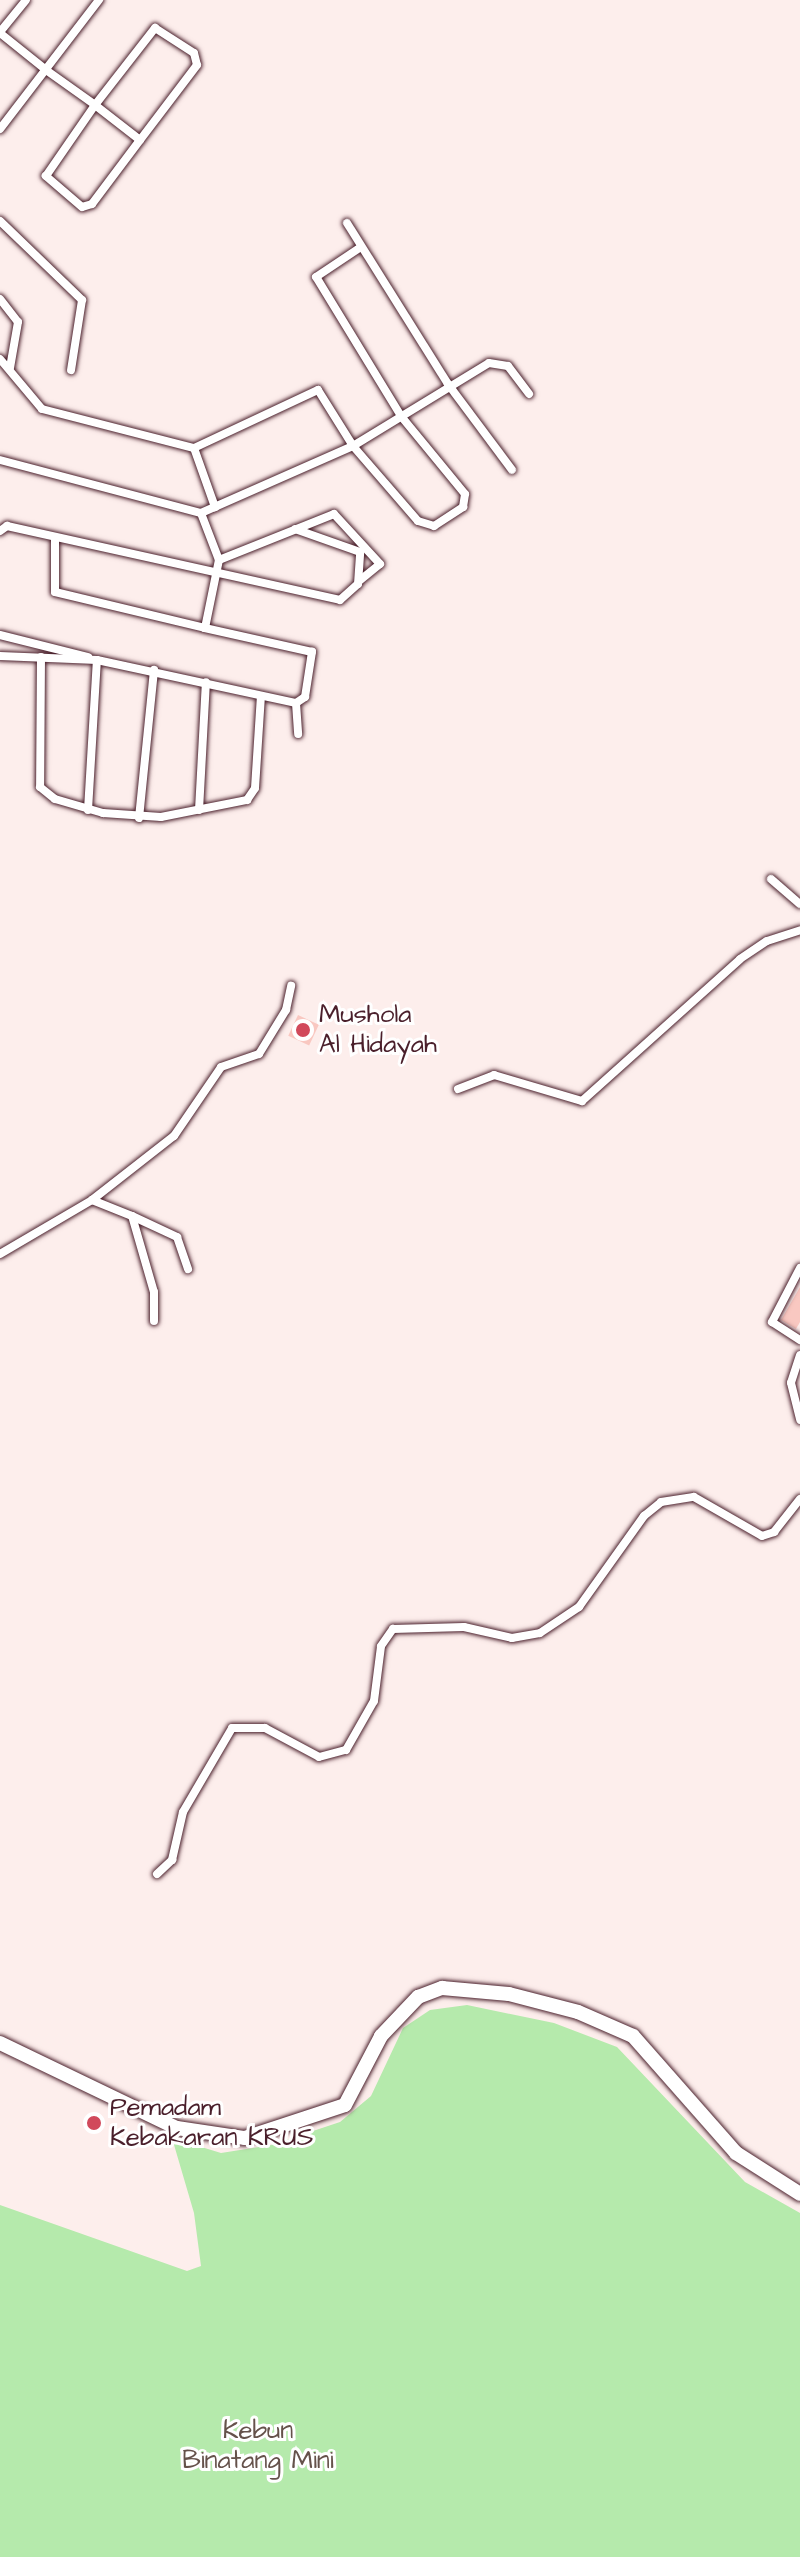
<!DOCTYPE html>
<html>
<head>
<meta charset="utf-8">
<style>
	body { margin:0 }
	#map { position:relative; width:800px; height:2557px; overflow:hidden; background:#fdeeec; font-family:"Architects Daughter",sans-serif }
	div>[style] { position:absolute }
	[style*='--x'] { left:calc(var(--x)*1px); top:calc(var(--y)*1px); width:calc(var(--w)*1px); rotate:calc(var(--a)*1deg) }
	.green>* { inset:0; background:#b5eaac }
	.building>* { inset:0; background:#f9c8c1; transform-origin:0 0 }
	.roads { filter:drop-shadow(0 0 2px #4a1f2b) drop-shadow(0 0 2px #4a1f2b) }
	.minor>* { height:8px; margin:-4px; padding:0 4px; transform-origin:4px; border-radius:4px; background:#fff }
	.trunk>* { height:14px; margin:-7px; padding:0 7px; transform-origin:7px; border-radius:7px; background:#fff }
	.dots>* { width:22px; height:22px; translate:-50% -50%; box-sizing:border-box; border:4px solid #fff; border-radius:50% }
	span { translate:-50% -50%; white-space:nowrap; text-align:center; line-height:1.15; -webkit-text-stroke:6px #fff; paint-order:stroke }
	.poi-label { font-size:26px; color:#4a1f2b }
	.left { translate:0 -50%; text-align:left }
	.park-label { font-size:26px; color:#65524b }
</style>
</head>
<body>
<div id="map">
	<div class="green">
		<div style="clip-path:polygon(467px 2005px,554px 2023px,617px 2047px,745px 2182px,800px 2213px,800px 2557px,0 2557px,0 2205px,187px 2271px,201px 2266px,194px 2213px,172px 2138px,221px 2153px,271px 2145px,340px 2122px,371px 2096px,403px 2028px,430px 2010px)"></div>
	</div>
	<div class="building">
		<div style="left:298px;top:1015px;width:23px;height:23px;rotate:25deg"></div>
		<div style="clip-path:polygon(800px 1287px,800px 1322px,796px 1329px,781px 1320px)"></div>
	</div>
	<div class="roads">
		<div class="minor">
			<div style="--x:0;--y:32;--w:41;--a:-50.9"></div>
			<div style="--x:0;--y:33;--w:59;--a:38.8"></div>
			<div style="--x:46;--y:70;--w:60;--a:35.5"></div>
			<div style="--x:95;--y:105;--w:57;--a:37.9"></div>
			<div style="--x:140;--y:140;--w:80;--a:126.9"></div>
			<div style="--x:92;--y:204;--w:10;--a:163"></div>
			<div style="--x:82;--y:207;--w:48;--a:-139.3"></div>
			<div style="--x:46;--y:176;--w:86;--a:-55.4"></div>
			<div style="--x:95;--y:105;--w:98;--a:-52.1"></div>
			<div style="--x:155;--y:28;--w:46;--a:32.7"></div>
			<div style="--x:194;--y:53;--w:12;--a:76"></div>
			<div style="--x:197;--y:65;--w:94;--a:127.2"></div>
			<div style="--x:0;--y:129;--w:163;--a:-52.5"></div>
			<div style="--x:0;--y:221;--w:114;--a:43.9"></div>
			<div style="--x:82;--y:300;--w:71;--a:98.9"></div>
			<div style="--x:347;--y:223;--w:190;--a:57.9"></div>
			<div style="--x:448;--y:384;--w:107;--a:53.3"></div>
			<div style="--x:0;--y:299;--w:29;--a:52"></div>
			<div style="--x:18;--y:322;--w:47;--a:99.9"></div>
			<div style="--x:0;--y:359;--w:65;--a:50"></div>
			<div style="--x:42;--y:409;--w:157;--a:14.4"></div>
			<div style="--x:194;--y:448;--w:137;--a:-25.1"></div>
			<div style="--x:318;--y:390;--w:66;--a:58"></div>
			<div style="--x:353;--y:446;--w:99;--a:49.1"></div>
			<div style="--x:418;--y:521;--w:17;--a:17"></div>
			<div style="--x:434;--y:526;--w:35;--a:-33"></div>
			<div style="--x:463;--y:507;--w:13;--a:-81"></div>
			<div style="--x:465;--y:494;--w:101;--a:-129.4"></div>
			<div style="--x:401;--y:416;--w:163;--a:-121.4"></div>
			<div style="--x:316;--y:277;--w:54;--a:-33.7"></div>
			<div style="--x:194;--y:448;--w:63;--a:70.4"></div>
			<div style="--x:0;--y:460;--w:208;--a:14.8"></div>
			<div style="--x:201;--y:513;--w:166;--a:-23.8"></div>
			<div style="--x:353;--y:446;--w:159;--a:-31.4"></div>
			<div style="--x:489;--y:363;--w:19;--a:9"></div>
			<div style="--x:508;--y:366;--w:35;--a:53"></div>
			<div style="--x:295;--y:529;--w:69;--a:19.5"></div>
			<div style="--x:0;--y:531;--w:9;--a:-36"></div>
			<div style="--x:7;--y:526;--w:341;--a:12.5"></div>
			<div style="--x:340;--y:600;--w:24;--a:-42"></div>
			<div style="--x:358;--y:584;--w:32;--a:-86"></div>
			<div style="--x:55;--y:539;--w:53;--a:90"></div>
			<div style="--x:55;--y:592;--w:154;--a:13.5"></div>
			<div style="--x:205;--y:628;--w:69;--a:-78.4"></div>
			<div style="--x:219;--y:560;--w:50;--a:-111"></div>
			<div style="--x:219;--y:560;--w:124;--a:-21.8"></div>
			<div style="--x:334;--y:514;--w:68;--a:47.4"></div>
			<div style="--x:380;--y:564;--w:26;--a:141"></div>
			<div style="--x:0;--y:635;--w:91;--a:14"></div>
			<div style="--x:0;--y:656;--w:97;--a:2.4"></div>
			<div style="--x:97;--y:660;--w:204;--a:12.2"></div>
			<div style="--x:296;--y:703;--w:11;--a:-34"></div>
			<div style="--x:305;--y:697;--w:46;--a:-81.2"></div>
			<div style="--x:312;--y:652;--w:110;--a:-167.4"></div>
			<div style="--x:41;--y:657;--w:130;--a:90.4"></div>
			<div style="--x:40;--y:787;--w:19;--a:39"></div>
			<div style="--x:55;--y:799;--w:50;--a:16.3"></div>
			<div style="--x:103;--y:813;--w:58;--a:3.9"></div>
			<div style="--x:161;--y:817;--w:88;--a:-11.2"></div>
			<div style="--x:247;--y:800;--w:14;--a:-56"></div>
			<div style="--x:255;--y:788;--w:92;--a:-86.3"></div>
			<div style="--x:296;--y:703;--w:31;--a:86"></div>
			<div style="--x:88;--y:810;--w:150;--a:-86.6"></div>
			<div style="--x:199;--y:810;--w:128;--a:-86.9"></div>
			<div style="--x:139;--y:818;--w:149;--a:-84.2"></div>
			<div style="--x:771;--y:879;--w:38;--a:41"></div>
			<div style="--x:458;--y:1089;--w:39;--a:-21"></div>
			<div style="--x:494;--y:1075;--w:92;--a:16.5"></div>
			<div style="--x:582;--y:1101;--w:212;--a:-41.9"></div>
			<div style="--x:740;--y:959;--w:32;--a:-34"></div>
			<div style="--x:767;--y:941;--w:35;--a:-18"></div>
			<div style="--x:92;--y:1200;--w:43;--a:21.8"></div>
			<div style="--x:132;--y:1216;--w:79;--a:73.9"></div>
			<div style="--x:154;--y:1292;--w:29;--a:90"></div>
			<div style="--x:132;--y:1216;--w:50;--a:25"></div>
			<div style="--x:177;--y:1237;--w:34;--a:71"></div>
			<div style="--x:0;--y:1254;--w:107;--a:-30.4"></div>
			<div style="--x:92;--y:1200;--w:104;--a:-38"></div>
			<div style="--x:174;--y:1136;--w:83;--a:-55.7"></div>
			<div style="--x:221;--y:1067;--w:40;--a:-18.9"></div>
			<div style="--x:259;--y:1054;--w:52;--a:-58.5"></div>
			<div style="--x:286;--y:1010;--w:25;--a:-78"></div>
			<div style="--x:800;--y:1268;--w:61;--a:117.4"></div>
			<div style="--x:772;--y:1322;--w:33;--a:33"></div>
			<div style="--x:800;--y:1355;--w:29;--a:108"></div>
			<div style="--x:791;--y:1383;--w:38;--a:76"></div>
			<div style="--x:157;--y:1874;--w:21;--a:-43"></div>
			<div style="--x:172;--y:1860;--w:49;--a:-77.1"></div>
			<div style="--x:183;--y:1812;--w:97;--a:-59.7"></div>
			<div style="--x:232;--y:1728;--w:33;--a:0"></div>
			<div style="--x:265;--y:1728;--w:61;--a:28.2"></div>
			<div style="--x:319;--y:1757;--w:28;--a:-15"></div>
			<div style="--x:346;--y:1750;--w:56;--a:-60.3"></div>
			<div style="--x:374;--y:1701;--w:55;--a:-82.7"></div>
			<div style="--x:381;--y:1646;--w:21;--a:-55"></div>
			<div style="--x:393;--y:1629;--w:71;--a:-1.6"></div>
			<div style="--x:464;--y:1627;--w:49;--a:12.9"></div>
			<div style="--x:512;--y:1638;--w:28;--a:-10"></div>
			<div style="--x:540;--y:1633;--w:47;--a:-33.7"></div>
			<div style="--x:579;--y:1607;--w:112;--a:-54.5"></div>
			<div style="--x:644;--y:1516;--w:22;--a:-39"></div>
			<div style="--x:661;--y:1502;--w:33;--a:-9"></div>
			<div style="--x:694;--y:1497;--w:78;--a:29.8"></div>
			<div style="--x:762;--y:1536;--w:13;--a:-18"></div>
			<div style="--x:774;--y:1532;--w:42;--a:-51.8"></div>
		</div>
		<div class="trunk">
			<div style="--x:0;--y:2043;--w:196;--a:25.7"></div>
			<div style="--x:177;--y:2128;--w:69;--a:8.4"></div>
			<div style="--x:245;--y:2138;--w:105;--a:-18.3"></div>
			<div style="--x:345;--y:2105;--w:78;--a:-62.4"></div>
			<div style="--x:381;--y:2036;--w:54;--a:-46.5"></div>
			<div style="--x:418;--y:1997;--w:26;--a:-21"></div>
			<div style="--x:442;--y:1988;--w:67;--a:5.1"></div>
			<div style="--x:509;--y:1994;--w:71;--a:14.6"></div>
			<div style="--x:578;--y:2012;--w:60;--a:23.6"></div>
			<div style="--x:633;--y:2036;--w:156;--a:48.6"></div>
			<div style="--x:736;--y:2153;--w:76;--a:32.6"></div>
		</div>
	</div>
	<div class="dots">
		<div style="left:303px;top:1030px;background:#d1495b"></div>
		<div style="left:94px;top:2123px;background:#d1495b"></div>
	</div>
	<div class="poi-label">
		<span class="left" style="left:319px;top:1030px">Mushola<br>Al Hidayah</span>
		<span class="left" style="left:110px;top:2123px">Pemadam<br>Kebakaran KRUS</span>
	</div>
	<div class="park-label">
		<span style="left:258px;top:2446px">Kebun<br>Binatang Mini</span>
	</div>
</div>
</body>
</html>
